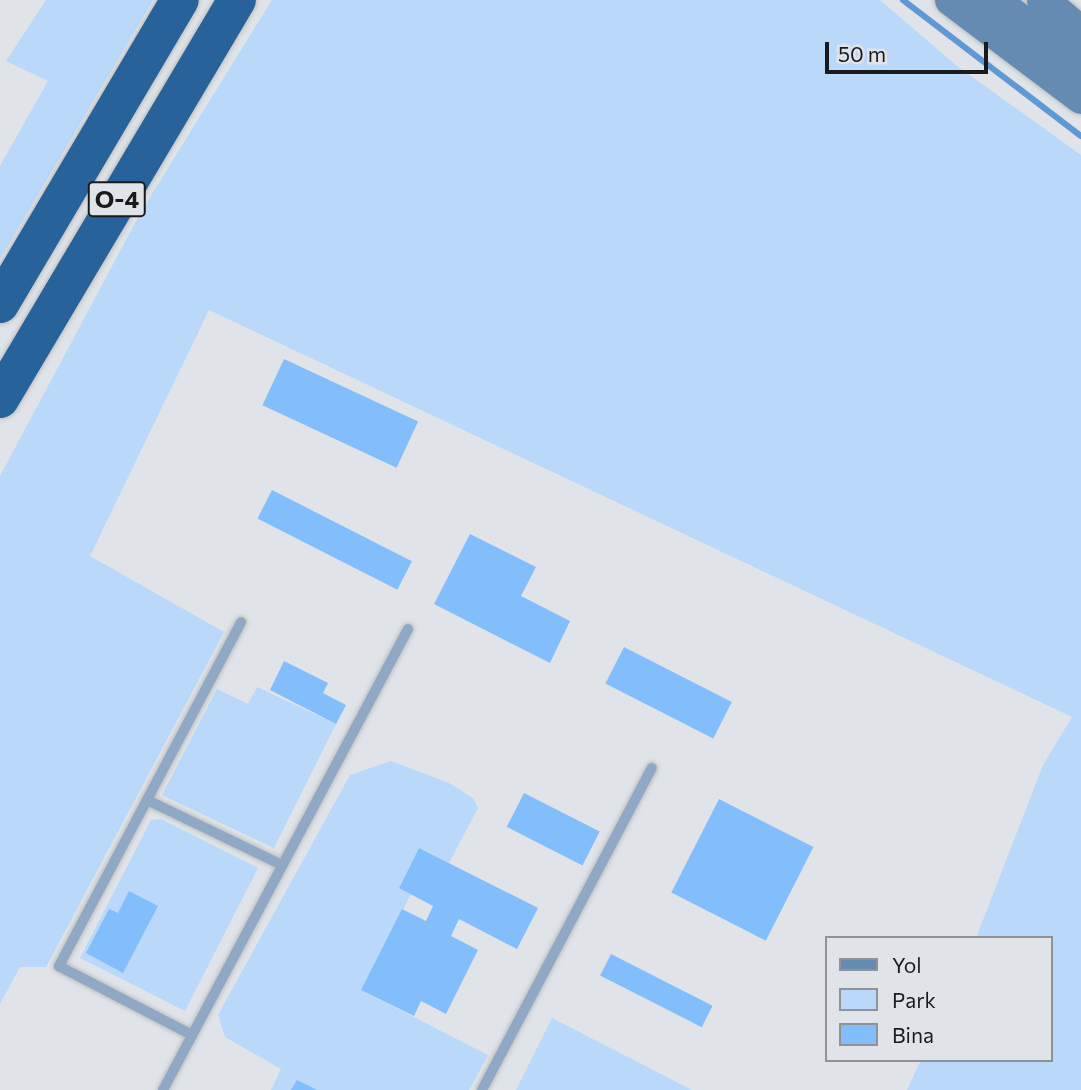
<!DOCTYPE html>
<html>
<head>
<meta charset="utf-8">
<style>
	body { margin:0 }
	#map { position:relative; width:1081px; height:1090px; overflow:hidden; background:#e0e4e8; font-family:Commissioner,sans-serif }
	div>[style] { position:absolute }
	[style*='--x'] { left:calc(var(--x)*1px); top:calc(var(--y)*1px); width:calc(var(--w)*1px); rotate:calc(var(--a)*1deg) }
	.green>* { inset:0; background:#bad8f9 }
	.stream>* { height:6px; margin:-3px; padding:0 3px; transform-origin:3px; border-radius:3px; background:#5f99d5 }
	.building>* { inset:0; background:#83befc; transform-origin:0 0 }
	.roads { filter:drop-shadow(0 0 2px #bcc0c3) drop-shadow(0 0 2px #bcc0c3) }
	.service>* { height:10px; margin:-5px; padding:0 5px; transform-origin:5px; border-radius:5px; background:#8fa8c4 }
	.secondary>* { height:32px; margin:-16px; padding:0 16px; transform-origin:16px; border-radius:16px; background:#658bb3 }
	.motorway>* { height:38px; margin:-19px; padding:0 19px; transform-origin:19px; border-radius:19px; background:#28629a }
	span { translate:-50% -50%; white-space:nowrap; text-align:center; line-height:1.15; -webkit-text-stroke:7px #e0e4e8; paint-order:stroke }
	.shield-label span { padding:2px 5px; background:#e0e4e8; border:2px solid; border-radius:5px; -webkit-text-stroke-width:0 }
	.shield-label { font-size:24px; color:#191a1b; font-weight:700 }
	.legend { position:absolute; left:825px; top:936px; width:228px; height:126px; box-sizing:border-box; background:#e0e4e8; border:2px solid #909396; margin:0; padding:9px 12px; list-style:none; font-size:21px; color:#191a1b }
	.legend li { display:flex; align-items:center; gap:14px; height:35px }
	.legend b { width:35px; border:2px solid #909396 }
	.scale { position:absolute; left:825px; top:42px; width:163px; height:32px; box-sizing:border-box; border:4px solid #191a1b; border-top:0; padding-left:9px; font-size:21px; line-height:24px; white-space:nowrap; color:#191a1b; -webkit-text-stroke:5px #e0e4e8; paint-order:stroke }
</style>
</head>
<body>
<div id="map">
	<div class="green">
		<div style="clip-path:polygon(46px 0,153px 0,0 259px,0 166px,48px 81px,6px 61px)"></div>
		<div style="clip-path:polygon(272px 0,880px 0,957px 66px,1081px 155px,1081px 1090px,907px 1090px,921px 1060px,1051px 1060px,1051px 938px,976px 938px,1043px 765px,1072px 717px,209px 310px,90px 556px,224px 632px,46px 967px,20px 967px,0 1004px,0 476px,142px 210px)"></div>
		<div style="clip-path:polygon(257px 687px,336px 724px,274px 848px,162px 795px,217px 689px,248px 704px)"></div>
		<div style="clip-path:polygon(391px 761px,449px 783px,473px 798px,478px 808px,449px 863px,419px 848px,399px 888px,411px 894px,361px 990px,488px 1055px,469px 1090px,271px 1090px,281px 1069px,225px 1037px,218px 1015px,350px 775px)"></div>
		<div style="clip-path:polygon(161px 819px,258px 868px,185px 1011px,80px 958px,151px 820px)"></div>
		<div style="clip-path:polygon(552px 1018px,692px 1090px,516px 1090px)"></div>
	</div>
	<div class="stream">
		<div style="--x:903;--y:0;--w:224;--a:37.4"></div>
	</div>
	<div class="building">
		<div style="left:284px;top:359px;width:148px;height:51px;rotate:25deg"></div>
		<div style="left:272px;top:490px;width:157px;height:32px;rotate:27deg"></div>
		<div style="clip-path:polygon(470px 534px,536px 567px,521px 596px,570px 621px,550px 663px,434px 604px)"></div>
		<div style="left:624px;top:647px;width:121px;height:41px;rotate:27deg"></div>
		<div style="clip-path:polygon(284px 661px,328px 683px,323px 693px,346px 705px,336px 724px,270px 690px)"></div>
		<div style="left:524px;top:793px;width:85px;height:38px;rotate:27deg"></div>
		<div style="left:719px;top:799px;width:106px;height:105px;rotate:27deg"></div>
		<div style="clip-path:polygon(419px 848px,538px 908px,517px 949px,459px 919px,451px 936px,478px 950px,446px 1014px,421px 1001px,414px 1016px,361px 990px,402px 909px,426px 921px,433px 906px,399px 888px)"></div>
		<div style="clip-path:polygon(129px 891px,158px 906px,123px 973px,86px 953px,109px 909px,118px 913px)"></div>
		<div style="left:611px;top:954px;width:114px;height:24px;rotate:27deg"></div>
		<div style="clip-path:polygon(297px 1080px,317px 1090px,291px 1090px)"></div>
	</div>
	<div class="roads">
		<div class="service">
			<div style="--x:147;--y:800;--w:150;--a:25.7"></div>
			<div style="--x:192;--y:1035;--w:150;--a:-152.6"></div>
			<div style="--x:59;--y:966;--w:389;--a:-62.1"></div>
			<div style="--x:163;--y:1090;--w:522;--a:-62.01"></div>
			<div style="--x:482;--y:1090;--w:364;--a:-62.2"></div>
		</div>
		<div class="secondary">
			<div style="--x:951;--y:0;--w:163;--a:37"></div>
			<div style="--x:994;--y:0;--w:109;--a:37.2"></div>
			<div style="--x:1043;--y:0;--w:50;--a:40.1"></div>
		</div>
		<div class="motorway">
			<div style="--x:0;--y:304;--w:353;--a:-59.4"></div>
			<div style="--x:0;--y:399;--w:464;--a:-59.3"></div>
		</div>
	</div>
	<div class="shield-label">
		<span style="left:117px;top:199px">O-4</span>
	</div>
	<ul class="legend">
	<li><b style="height:9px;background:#658bb3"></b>Yol</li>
	<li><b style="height:19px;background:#bad8f9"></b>Park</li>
	<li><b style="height:19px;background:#83befc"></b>Bina</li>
	</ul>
	<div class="scale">50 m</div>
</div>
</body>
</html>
